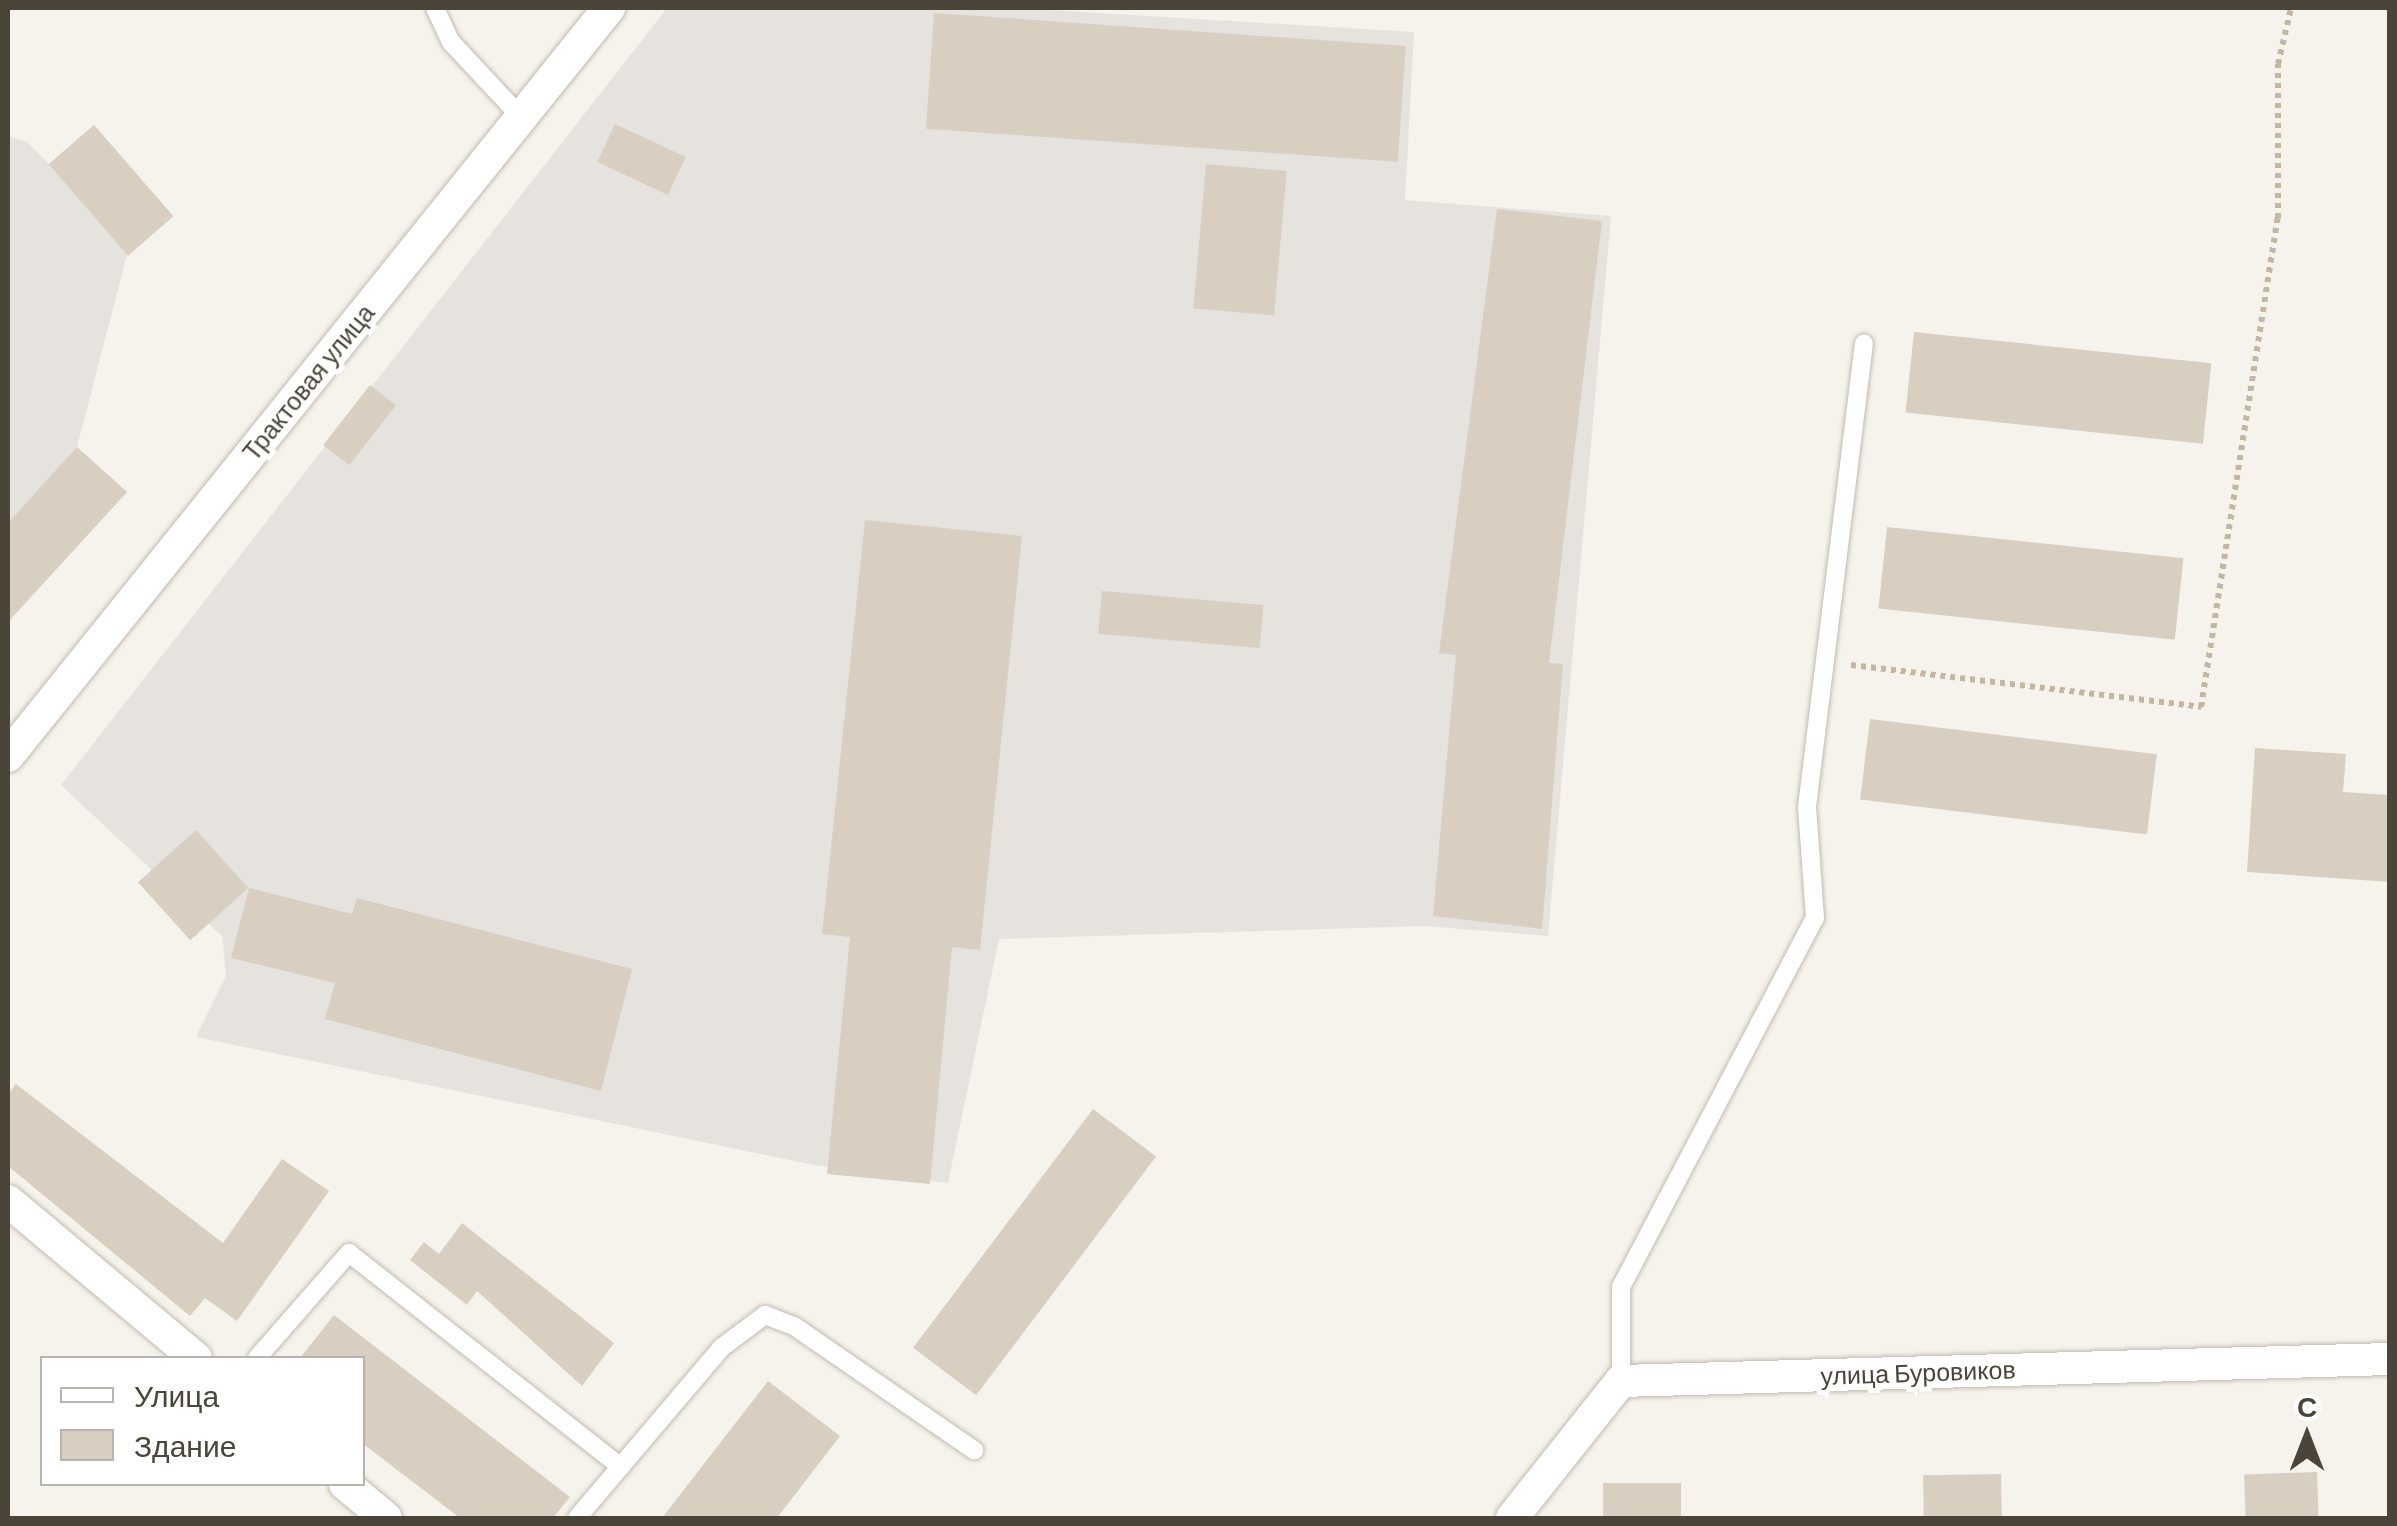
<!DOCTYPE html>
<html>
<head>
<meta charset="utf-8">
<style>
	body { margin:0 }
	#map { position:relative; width:2397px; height:1526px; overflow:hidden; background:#f6f3ec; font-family:Barlow,sans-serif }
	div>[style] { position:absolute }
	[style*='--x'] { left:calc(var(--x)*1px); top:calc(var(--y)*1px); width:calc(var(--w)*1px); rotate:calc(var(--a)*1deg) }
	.industrial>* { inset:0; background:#e6e2dd }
	.building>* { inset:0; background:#d8cfc1; transform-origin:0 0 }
	.path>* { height:6px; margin-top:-3px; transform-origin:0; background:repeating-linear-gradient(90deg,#c4b79f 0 5px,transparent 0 10px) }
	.roads { filter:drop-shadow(0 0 2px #c2bbae) drop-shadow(0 0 2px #c2bbae) }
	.service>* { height:18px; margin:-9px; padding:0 9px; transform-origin:9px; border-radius:9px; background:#fff }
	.minor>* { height:32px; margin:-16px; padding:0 16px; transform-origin:16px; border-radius:16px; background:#fff }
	span { translate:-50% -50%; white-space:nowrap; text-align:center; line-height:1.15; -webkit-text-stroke:10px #fff; paint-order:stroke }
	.street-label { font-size:25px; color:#4b4439 }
	.frame { position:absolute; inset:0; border:10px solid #4b4439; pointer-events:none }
	.legend { position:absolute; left:40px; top:1356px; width:325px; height:130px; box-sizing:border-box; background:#fff; border:2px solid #b7b4b0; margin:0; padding:12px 18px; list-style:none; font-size:30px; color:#4b4439 }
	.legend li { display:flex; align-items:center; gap:20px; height:50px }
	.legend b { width:50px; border:2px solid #b7b4b0 }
	.north { position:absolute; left:2257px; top:1386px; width:100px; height:100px; -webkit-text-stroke:8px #fff; paint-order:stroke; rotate:0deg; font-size:28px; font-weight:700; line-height:40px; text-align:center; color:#4b4439 }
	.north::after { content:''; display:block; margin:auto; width:35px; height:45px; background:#4b4439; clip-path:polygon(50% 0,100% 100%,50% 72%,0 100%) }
</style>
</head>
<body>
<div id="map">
	<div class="industrial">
		<div style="clip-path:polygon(667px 8px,1015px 8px,1414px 32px,1405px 200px,1611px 216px,1548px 936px,1425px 926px,999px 939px,948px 1183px,814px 1165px,196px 1037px,226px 976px,222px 936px,61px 785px)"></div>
		<div style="clip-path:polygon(94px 125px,173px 216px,127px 255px,77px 447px,127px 492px,8px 622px,8px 136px,27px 142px,49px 164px)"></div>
	</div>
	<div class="building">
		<div style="left:934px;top:13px;width:473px;height:116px;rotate:4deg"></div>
		<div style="left:615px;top:124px;width:78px;height:42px;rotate:25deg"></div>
		<div style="left:94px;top:125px;width:121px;height:60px;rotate:49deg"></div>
		<div style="left:1206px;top:164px;width:81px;height:145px;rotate:5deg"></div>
		<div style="clip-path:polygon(1497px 209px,1602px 221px,1549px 663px,1563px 664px,1542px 929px,1433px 916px,1456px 655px,1439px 653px)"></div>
		<div style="left:1914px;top:332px;width:299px;height:81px;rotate:6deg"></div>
		<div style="left:370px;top:385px;width:33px;height:76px;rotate:38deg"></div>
		<div style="clip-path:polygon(77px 447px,127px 492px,8px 622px,8px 523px)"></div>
		<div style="clip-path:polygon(865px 520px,1022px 536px,980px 950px,952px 947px,930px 1184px,827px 1174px,850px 937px,822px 934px)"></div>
		<div style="left:1887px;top:527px;width:298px;height:82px;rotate:6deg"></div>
		<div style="left:1102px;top:591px;width:162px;height:43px;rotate:5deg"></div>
		<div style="left:1870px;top:719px;width:289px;height:81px;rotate:7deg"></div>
		<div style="clip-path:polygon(2255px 748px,2346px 754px,2343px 792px,2390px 795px,2390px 882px,2247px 872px)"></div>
		<div style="left:196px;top:830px;width:78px;height:78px;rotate:48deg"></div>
		<div style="clip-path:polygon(249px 888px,352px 914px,357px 898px,632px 969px,601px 1091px,325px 1019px,335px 983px,231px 958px)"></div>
		<div style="clip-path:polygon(16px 1084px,223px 1243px,282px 1159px,329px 1191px,237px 1321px,205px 1298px,190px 1316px,8px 1166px,8px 1094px)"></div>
		<div style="left:1093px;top:1109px;width:79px;height:299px;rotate:37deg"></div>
		<div style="clip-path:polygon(462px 1223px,614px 1343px,582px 1386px,477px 1291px,467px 1305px,410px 1260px,424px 1242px,439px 1254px)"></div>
		<div style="clip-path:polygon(334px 1315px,570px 1497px,553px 1518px,460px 1518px,362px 1443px,362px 1358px,300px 1358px)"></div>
		<div style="clip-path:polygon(768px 1381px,840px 1436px,777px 1518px,662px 1518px)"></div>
		<div style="left:2317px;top:1472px;width:46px;height:73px;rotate:88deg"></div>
		<div style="left:2001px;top:1474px;width:44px;height:78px;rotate:89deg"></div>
		<div style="left:1681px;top:1483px;width:35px;height:78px;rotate:90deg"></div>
	</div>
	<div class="path">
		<div style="--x:1851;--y:665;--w:353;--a:6.8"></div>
		<div style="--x:2201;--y:707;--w:495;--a:-81.1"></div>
		<div style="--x:2278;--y:218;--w:154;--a:-90"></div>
		<div style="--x:2278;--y:64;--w:57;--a:-76.9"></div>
	</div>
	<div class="roads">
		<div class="service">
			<div style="--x:435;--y:8;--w:38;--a:65"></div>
			<div style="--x:451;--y:42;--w:103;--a:47"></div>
			<div style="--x:257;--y:1358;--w:140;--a:-48.8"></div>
			<div style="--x:349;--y:1253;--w:346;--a:38.2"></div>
			<div style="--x:1621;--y:1381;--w:94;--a:-90"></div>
			<div style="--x:1621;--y:1287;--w:417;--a:-62.3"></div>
			<div style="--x:1815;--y:918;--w:111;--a:-94.1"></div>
			<div style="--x:1807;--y:807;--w:467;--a:-83"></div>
			<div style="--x:577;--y:1518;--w:223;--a:-49.7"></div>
			<div style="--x:721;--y:1348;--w:55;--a:-36.9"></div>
			<div style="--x:765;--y:1315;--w:31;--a:21"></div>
			<div style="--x:794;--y:1326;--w:219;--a:34.6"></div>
		</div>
		<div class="minor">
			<div style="--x:8;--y:756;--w:960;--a:-51.22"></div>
			<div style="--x:8;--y:1201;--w:245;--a:39.9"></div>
			<div style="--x:345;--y:1484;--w:53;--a:39.7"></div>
			<div style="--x:1512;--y:1518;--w:175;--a:-51.5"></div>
			<div style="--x:1621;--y:1381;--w:769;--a:-1.64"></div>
		</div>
	</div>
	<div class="street-label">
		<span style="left:308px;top:382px;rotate:-51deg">Трактовая улица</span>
		<span style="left:1918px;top:1372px;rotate:-2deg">улица Буровиков</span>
	</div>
	<div class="frame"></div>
	<ul class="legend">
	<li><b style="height:12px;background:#fff"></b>Улица</li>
	<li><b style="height:28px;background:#d8cfc1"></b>Здание</li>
	</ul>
	<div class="north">С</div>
</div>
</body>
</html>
